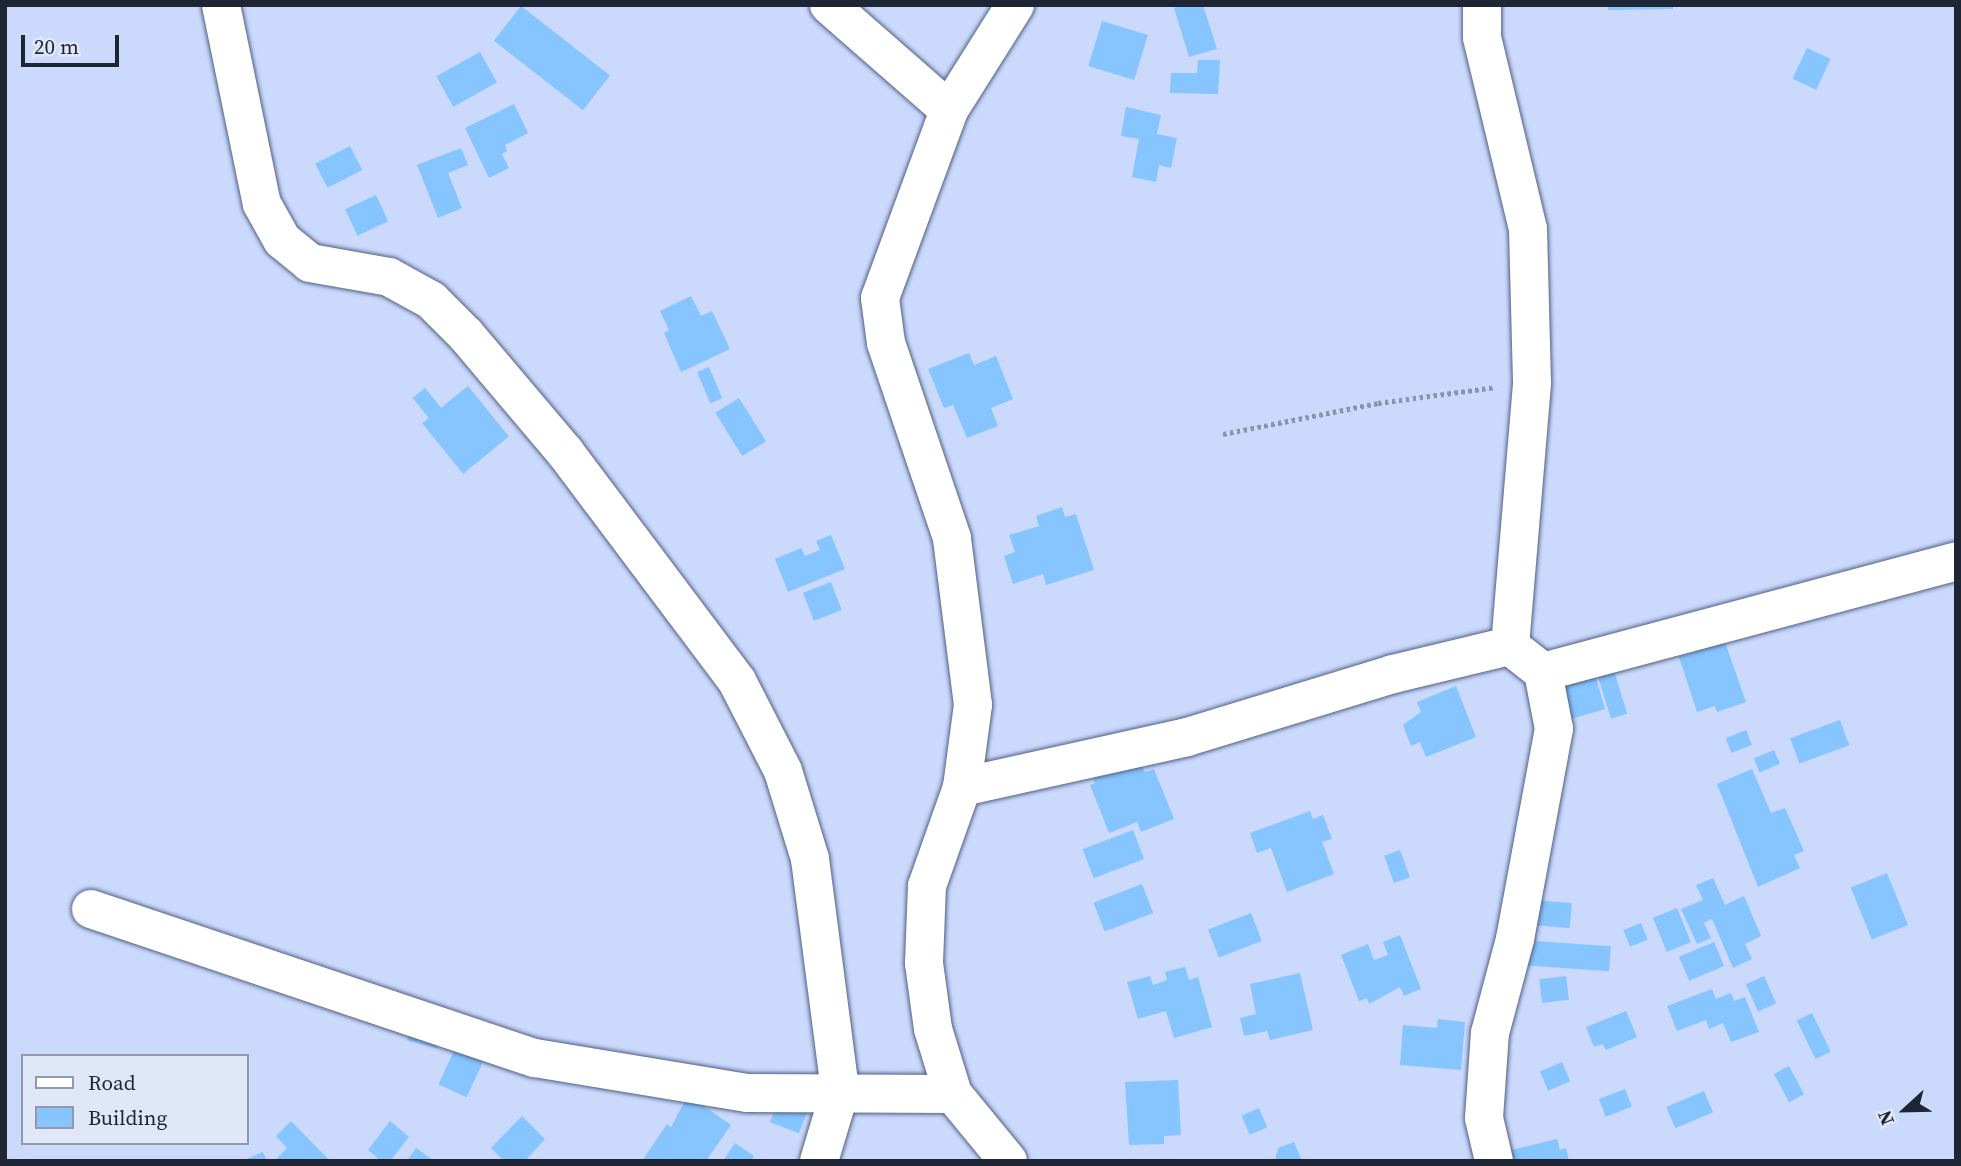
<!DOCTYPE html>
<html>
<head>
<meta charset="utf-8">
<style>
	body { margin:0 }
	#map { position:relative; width:1961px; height:1166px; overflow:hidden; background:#cbdafc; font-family:"Source Serif 4",serif }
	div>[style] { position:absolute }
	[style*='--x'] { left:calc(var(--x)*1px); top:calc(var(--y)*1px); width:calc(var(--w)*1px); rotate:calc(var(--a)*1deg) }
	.building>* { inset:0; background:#86c5ff; transform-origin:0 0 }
	.path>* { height:4.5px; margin-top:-2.25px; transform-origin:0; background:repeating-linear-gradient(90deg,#8995b0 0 3.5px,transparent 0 7px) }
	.roads { filter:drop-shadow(0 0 2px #506084) drop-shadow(0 0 2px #506084) }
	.minor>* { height:38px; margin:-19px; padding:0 19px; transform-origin:19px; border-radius:19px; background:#fff }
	span { translate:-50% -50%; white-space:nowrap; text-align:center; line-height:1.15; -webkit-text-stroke:5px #dfe7f8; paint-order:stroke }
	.frame { position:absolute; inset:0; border:7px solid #1e2535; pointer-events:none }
	.legend { position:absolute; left:21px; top:1054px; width:228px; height:91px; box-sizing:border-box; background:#dfe7f8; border:2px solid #9299aa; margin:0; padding:9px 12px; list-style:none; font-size:21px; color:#1e2535 }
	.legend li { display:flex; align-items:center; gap:14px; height:35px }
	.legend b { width:35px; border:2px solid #9299aa }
	.north { position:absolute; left:1870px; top:1075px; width:70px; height:70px; -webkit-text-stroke:5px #dfe7f8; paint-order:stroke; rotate:248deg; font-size:19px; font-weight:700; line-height:28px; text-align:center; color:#1e2535 }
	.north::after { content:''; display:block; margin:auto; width:24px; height:32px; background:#1e2535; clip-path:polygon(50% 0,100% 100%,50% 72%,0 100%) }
	.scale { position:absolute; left:21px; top:35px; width:98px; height:32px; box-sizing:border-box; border:4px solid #1e2535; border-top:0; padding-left:9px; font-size:21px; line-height:24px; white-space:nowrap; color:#1e2535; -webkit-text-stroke:5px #dfe7f8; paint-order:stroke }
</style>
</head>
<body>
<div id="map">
	<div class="building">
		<div style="clip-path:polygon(1184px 5px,1203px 5px,1217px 49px,1189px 57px,1174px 8px)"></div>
		<div style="clip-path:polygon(1608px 5px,1673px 5px,1673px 9px,1608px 10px)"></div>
		<div style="left:521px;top:6px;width:113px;height:44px;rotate:38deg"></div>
		<div style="left:1102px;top:21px;width:48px;height:47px;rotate:17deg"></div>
		<div style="left:1807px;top:48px;width:26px;height:34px;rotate:25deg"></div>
		<div style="left:480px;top:52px;width:35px;height:50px;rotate:61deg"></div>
		<div style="clip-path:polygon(1198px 60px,1220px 60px,1218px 94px,1170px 93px,1171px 73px,1197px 73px)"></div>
		<div style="clip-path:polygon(514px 104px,528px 133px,505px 145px,507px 151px,502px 154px,509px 168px,489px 178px,465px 128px)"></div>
		<div style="clip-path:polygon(1126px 107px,1161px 115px,1157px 134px,1177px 138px,1171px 168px,1159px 165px,1156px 182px,1132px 177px,1139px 139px,1121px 136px)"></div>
		<div style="left:350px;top:146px;width:27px;height:39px;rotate:63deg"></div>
		<div style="clip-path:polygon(461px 148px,468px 165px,448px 173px,462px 208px,438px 218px,417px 165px)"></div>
		<div style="left:376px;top:195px;width:29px;height:34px;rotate:65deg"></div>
		<div style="clip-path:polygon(691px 296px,701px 316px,712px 311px,730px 349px,681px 372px,664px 333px,669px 330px,660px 311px)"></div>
		<div style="clip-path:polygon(969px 353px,974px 365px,996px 356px,1013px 399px,991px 408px,998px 426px,967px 438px,953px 405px,944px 408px,928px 369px)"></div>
		<div style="left:709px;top:367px;width:34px;height:13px;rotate:67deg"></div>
		<div style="left:468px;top:386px;width:65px;height:59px;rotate:51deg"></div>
		<div style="left:425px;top:388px;width:27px;height:16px;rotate:51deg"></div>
		<div style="left:739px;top:398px;width:51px;height:28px;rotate:58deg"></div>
		<div style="clip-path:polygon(1062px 507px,1065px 517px,1076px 514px,1094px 570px,1046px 585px,1043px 574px,1013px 584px,1004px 556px,1015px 552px,1009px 535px,1039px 526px,1036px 516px)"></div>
		<div style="clip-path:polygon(831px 535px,845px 569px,788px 592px,775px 559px,801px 548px,805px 556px,820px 550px,816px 541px)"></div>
		<div style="left:831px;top:582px;width:30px;height:30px;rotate:69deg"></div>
		<div style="clip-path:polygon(1725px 642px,1746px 702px,1717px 712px,1715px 706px,1697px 712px,1679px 657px)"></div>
		<div style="left:1592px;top:664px;width:47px;height:41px;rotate:74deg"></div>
		<div style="left:1612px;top:664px;width:52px;height:17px;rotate:73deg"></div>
		<div style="clip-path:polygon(1456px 686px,1476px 737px,1426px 757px,1420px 742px,1411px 746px,1403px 725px,1421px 712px,1417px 702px)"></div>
		<div style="left:1840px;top:720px;width:27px;height:53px;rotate:70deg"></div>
		<div style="left:1746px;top:730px;width:16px;height:22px;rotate:68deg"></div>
		<div style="left:1774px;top:750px;width:15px;height:22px;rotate:67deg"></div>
		<div style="clip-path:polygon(1120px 763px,1123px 772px,1141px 764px,1145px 772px,1154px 769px,1174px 819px,1141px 832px,1137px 822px,1109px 833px,1090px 785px,1095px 783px,1092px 774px)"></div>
		<div style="clip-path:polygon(1752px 769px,1771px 813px,1785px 808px,1804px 851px,1794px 855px,1800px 868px,1758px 887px,1717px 784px)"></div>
		<div style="clip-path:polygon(1310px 811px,1313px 819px,1323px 815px,1332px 839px,1322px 842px,1334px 874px,1287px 892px,1271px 848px,1257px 853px,1250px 833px)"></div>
		<div style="left:1133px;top:830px;width:31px;height:54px;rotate:69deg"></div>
		<div style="left:1400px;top:850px;width:29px;height:17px;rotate:70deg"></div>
		<div style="left:1887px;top:873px;width:56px;height:39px;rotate:68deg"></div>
		<div style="clip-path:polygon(1713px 878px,1725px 905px,1744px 896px,1761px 936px,1745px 944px,1752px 959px,1733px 968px,1712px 919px,1704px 923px,1711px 938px,1697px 944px,1681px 909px,1703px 900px,1696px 885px)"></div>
		<div style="left:1142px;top:884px;width:31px;height:52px;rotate:69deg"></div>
		<div style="left:1535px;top:900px;width:37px;height:25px;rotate:5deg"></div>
		<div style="left:1677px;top:908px;width:37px;height:26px;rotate:68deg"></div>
		<div style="left:1251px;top:913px;width:30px;height:46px;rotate:69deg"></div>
		<div style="left:1641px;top:923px;width:18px;height:19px;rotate:68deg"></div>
		<div style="clip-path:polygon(1400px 935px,1421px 989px,1404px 996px,1400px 987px,1369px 1004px,1367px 998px,1359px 1001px,1341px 955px,1368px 944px,1374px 960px,1388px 955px,1383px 942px)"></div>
		<div style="left:1522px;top:940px;width:89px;height:25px;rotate:4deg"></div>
		<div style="left:1714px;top:942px;width:26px;height:38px;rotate:67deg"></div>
		<div style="clip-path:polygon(1185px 967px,1189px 980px,1198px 977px,1212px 1027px,1174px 1038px,1166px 1011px,1138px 1019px,1127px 982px,1150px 976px,1153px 985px,1167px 980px,1165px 972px)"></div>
		<div style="clip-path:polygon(1300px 973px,1313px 1030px,1270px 1040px,1267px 1031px,1244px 1036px,1240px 1018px,1256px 1014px,1250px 984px)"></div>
		<div style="left:1566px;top:976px;width:24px;height:27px;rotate:83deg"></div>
		<div style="left:1764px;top:976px;width:30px;height:20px;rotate:66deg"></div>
		<div style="clip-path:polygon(1712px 989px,1716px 999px,1731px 993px,1734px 1001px,1745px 997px,1759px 1032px,1731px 1042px,1723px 1023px,1709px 1029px,1706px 1020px,1677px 1031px,1667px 1006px)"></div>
		<div style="clip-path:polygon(1626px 1011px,1637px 1037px,1606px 1050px,1603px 1044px,1594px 1047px,1586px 1027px)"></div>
		<div style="left:1812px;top:1013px;width:43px;height:17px;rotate:64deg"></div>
		<div style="clip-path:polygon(1438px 1019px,1465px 1022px,1461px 1070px,1400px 1065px,1403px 1025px,1437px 1028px)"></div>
		<div style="left:412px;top:1022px;width:31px;height:19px;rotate:15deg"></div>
		<div style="left:460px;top:1038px;width:31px;height:51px;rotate:25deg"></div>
		<div style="left:1562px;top:1062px;width:21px;height:24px;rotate:67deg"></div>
		<div style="left:1789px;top:1066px;width:32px;height:17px;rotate:62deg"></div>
		<div style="clip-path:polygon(1178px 1080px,1181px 1135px,1164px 1136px,1164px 1144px,1129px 1145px,1125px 1082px)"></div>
		<div style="left:1625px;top:1089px;width:19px;height:28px;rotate:69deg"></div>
		<div style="left:1704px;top:1091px;width:23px;height:41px;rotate:67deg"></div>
		<div style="clip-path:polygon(688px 1095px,731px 1125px,706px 1161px,642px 1161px,667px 1124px,671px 1127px)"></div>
		<div style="left:780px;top:1096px;width:31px;height:28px;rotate:21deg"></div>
		<div style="left:1259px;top:1108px;width:21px;height:19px;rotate:67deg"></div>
		<div style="clip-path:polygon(522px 1116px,545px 1139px,525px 1161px,504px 1161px,491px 1148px)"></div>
		<div style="clip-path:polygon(291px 1121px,330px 1161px,274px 1161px,287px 1148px,276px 1136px)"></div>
		<div style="clip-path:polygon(390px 1121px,409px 1137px,390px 1161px,381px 1161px,368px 1150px)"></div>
		<div style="clip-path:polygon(1557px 1139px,1560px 1150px,1566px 1148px,1569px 1161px,1505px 1161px,1503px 1152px)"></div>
		<div style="clip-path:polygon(1294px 1142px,1302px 1161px,1275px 1161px,1278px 1148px)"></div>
		<div style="clip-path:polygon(735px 1143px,754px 1156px,751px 1161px,723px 1161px)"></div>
		<div style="clip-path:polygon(416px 1148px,434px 1161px,407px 1161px)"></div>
		<div style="clip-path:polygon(263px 1152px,267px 1161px,242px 1161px)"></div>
	</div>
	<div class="path">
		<div style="--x:1223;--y:434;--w:158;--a:-11.3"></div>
		<div style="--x:1378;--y:403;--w:119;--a:-7.7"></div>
	</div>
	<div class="roads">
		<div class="minor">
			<div style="--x:221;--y:5;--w:203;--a:78.4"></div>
			<div style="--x:262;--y:204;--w:41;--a:60.9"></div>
			<div style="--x:282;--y:240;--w:36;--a:39"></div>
			<div style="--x:310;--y:263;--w:80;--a:10"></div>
			<div style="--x:389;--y:277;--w:48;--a:28.7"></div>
			<div style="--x:431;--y:300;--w:49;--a:45"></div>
			<div style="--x:466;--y:335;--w:153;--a:49.8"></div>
			<div style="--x:565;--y:452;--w:286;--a:53.1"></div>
			<div style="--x:737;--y:681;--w:101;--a:62.9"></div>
			<div style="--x:783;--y:771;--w:92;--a:72.9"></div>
			<div style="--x:810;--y:859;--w:234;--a:82.6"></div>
			<div style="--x:840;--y:1091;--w:73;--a:106.7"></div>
			<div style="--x:829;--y:5;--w:159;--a:41.2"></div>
			<div style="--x:1543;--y:672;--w:428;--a:-15"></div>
			<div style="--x:962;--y:787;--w:230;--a:-12.5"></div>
			<div style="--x:1187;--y:737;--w:215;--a:-17"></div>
			<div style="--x:1393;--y:674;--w:120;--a:-13.5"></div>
			<div style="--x:1510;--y:646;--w:265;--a:-85.2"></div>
			<div style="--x:1532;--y:382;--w:153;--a:-91.5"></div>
			<div style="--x:1528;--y:229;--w:197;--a:-103.5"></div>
			<div style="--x:1482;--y:37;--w:32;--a:-90"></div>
			<div style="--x:91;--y:909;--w:468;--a:18.6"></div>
			<div style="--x:535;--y:1058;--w:215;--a:9.4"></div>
			<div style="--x:747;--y:1093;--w:206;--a:0.3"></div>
			<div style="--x:1008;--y:1161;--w:87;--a:-129.4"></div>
			<div style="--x:953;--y:1094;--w:68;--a:-107.1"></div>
			<div style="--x:933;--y:1029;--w:67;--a:-97.8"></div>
			<div style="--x:924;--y:963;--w:77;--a:-87.8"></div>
			<div style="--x:927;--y:886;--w:105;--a:-70.5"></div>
			<div style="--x:962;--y:787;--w:83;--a:-82.4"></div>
			<div style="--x:973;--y:705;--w:168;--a:-97.2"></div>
			<div style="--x:952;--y:538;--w:206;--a:-108.7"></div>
			<div style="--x:886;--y:343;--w:45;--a:-97.6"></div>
			<div style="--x:880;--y:298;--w:200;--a:-69.8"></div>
			<div style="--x:949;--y:110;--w:124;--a:-57.8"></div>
			<div style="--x:1494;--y:1161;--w:44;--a:-103.1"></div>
			<div style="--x:1484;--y:1118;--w:85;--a:-86"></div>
			<div style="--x:1490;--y:1033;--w:97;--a:-75.1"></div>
			<div style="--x:1515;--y:939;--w:214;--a:-79.5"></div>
			<div style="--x:1554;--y:729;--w:58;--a:-100.9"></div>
			<div style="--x:1543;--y:672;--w:42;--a:-141.8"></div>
		</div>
	</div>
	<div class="frame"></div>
	<ul class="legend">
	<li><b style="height:9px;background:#fff"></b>Road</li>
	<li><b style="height:19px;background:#86c5ff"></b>Building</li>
	</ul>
	<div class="north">N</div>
	<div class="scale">20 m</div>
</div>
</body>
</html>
